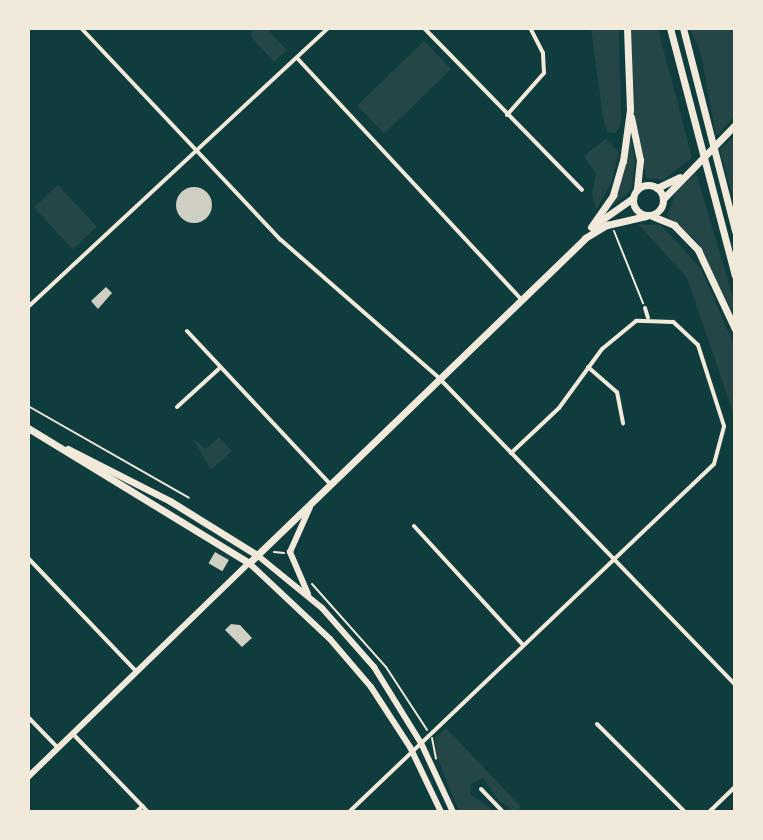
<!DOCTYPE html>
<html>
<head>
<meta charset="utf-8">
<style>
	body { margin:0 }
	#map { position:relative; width:763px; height:840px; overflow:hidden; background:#0f3d3e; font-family:"Playfair Display",serif }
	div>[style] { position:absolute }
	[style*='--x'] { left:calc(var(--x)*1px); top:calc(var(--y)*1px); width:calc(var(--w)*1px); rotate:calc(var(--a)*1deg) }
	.green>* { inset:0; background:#244646; transform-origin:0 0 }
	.building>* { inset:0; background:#cfcfc3; transform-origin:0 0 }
	.round { border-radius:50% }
	.path>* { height:2px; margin:-1px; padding:0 1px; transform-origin:1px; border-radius:1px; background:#f1e9da }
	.minor>* { height:4px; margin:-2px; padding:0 2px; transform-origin:2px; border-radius:2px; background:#f1e9da }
	.secondary>* { height:6px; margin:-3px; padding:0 3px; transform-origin:3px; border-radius:3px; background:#f1e9da }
	.trunk>* { height:7px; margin:-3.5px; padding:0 3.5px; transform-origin:3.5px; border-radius:3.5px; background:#f1e9da }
	.trunk>.ring { margin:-3.5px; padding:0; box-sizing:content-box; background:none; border:7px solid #f1e9da; border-radius:50% }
	.motorway>* { height:7px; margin:-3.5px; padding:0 3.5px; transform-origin:3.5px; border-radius:3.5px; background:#f1e9da }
	span { translate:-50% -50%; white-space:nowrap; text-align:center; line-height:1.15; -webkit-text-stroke:7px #f1e9da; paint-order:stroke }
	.frame { position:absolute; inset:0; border:30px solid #f1e9da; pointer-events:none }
</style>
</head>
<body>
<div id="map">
	<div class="green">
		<div style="clip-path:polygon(253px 28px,266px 28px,287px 50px,274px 62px,251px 37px)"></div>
		<div style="clip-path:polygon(591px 28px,619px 28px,621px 123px,616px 133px,607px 132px,603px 118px)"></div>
		<div style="clip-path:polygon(631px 28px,658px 28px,692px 158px,663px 180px,646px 178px,634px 109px)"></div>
		<div style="clip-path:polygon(690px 28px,735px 28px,735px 116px,716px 136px,701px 54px)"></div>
		<div style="left:424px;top:41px;width:39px;height:93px;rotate:46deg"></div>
		<div style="clip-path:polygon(629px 131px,635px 161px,631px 190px,609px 208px,622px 178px)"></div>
		<div style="clip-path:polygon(735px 136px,735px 206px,720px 149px)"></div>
		<div style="clip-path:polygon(605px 139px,619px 152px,611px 183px,596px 210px,592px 194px,596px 173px,584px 156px)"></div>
		<div style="clip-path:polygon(696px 173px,735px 304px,735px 317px,698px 242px,667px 216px,676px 192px)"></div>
		<div style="left:58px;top:185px;width:57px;height:33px;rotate:47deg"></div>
		<div style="clip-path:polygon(638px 224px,661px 225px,701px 269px,735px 347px,735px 418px,687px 278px)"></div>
		<div style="clip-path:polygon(219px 437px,232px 451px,211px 470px,193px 439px,206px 449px)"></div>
		<div style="clip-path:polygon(446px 728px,521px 807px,516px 812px,499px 801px,483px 778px,471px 784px,470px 794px,495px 812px,459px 812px,437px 757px,435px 738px)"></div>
	</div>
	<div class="building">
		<div class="round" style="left:176px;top:187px;width:36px;height:36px"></div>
		<div style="clip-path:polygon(106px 287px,112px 293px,98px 309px,91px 301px)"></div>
		<div style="left:215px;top:552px;width:16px;height:13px;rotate:30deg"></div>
		<div style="clip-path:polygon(231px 624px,240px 625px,252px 638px,242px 647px,225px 630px)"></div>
	</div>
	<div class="path">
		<div style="--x:614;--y:231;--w:78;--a:68.1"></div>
		<div style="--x:28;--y:406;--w:185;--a:29.7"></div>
		<div style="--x:274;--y:552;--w:10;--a:6"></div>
		<div style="--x:312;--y:584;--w:111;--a:48.3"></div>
		<div style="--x:386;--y:667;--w:75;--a:56.9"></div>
		<div style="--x:432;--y:738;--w:21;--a:79"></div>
	</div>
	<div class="minor">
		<div style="--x:81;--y:28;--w:291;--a:46.7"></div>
		<div style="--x:281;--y:240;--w:210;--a:41.1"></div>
		<div style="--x:439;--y:378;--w:426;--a:46"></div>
		<div style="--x:424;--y:28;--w:226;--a:45.7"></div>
		<div style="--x:297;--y:58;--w:329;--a:47.1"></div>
		<div style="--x:507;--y:115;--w:56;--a:-48.6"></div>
		<div style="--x:544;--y:73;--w:20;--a:-93"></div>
		<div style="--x:543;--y:53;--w:28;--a:-117"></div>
		<div style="--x:28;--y:307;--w:410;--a:-42.9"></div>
		<div style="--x:645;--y:308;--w:10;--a:73"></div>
		<div style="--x:187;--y:331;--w:209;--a:46.9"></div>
		<div style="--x:588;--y:367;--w:38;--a:41"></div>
		<div style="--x:617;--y:392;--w:32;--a:79"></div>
		<div style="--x:177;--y:407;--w:59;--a:-42.3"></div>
		<div style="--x:414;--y:526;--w:161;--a:47.5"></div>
		<div style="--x:28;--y:558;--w:156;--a:46.3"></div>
		<div style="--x:28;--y:717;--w:43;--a:45.9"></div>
		<div style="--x:597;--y:724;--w:124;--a:45"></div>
		<div style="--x:73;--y:734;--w:108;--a:46.1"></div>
		<div style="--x:481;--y:789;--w:32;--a:46"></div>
		<div style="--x:136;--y:812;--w:9;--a:-41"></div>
		<div style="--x:349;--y:812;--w:504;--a:-43.63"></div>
		<div style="--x:714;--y:464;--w:39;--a:-75"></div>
		<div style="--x:724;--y:426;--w:85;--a:-107.8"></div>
		<div style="--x:698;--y:345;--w:34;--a:-137"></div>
		<div style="--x:673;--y:322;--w:37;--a:-178"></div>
		<div style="--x:636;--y:321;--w:44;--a:140.5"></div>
		<div style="--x:602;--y:349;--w:73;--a:126.1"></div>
		<div style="--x:559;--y:408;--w:66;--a:136.8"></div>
		<div style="--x:709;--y:812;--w:36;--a:-44"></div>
	</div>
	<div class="secondary">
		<div style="--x:257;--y:555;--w:84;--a:39.2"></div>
		<div style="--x:322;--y:608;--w:79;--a:48.6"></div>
		<div style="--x:374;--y:667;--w:89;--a:58.3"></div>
		<div style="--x:421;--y:743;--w:76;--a:65.1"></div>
		<div style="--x:308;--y:594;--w:46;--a:-113.2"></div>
		<div style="--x:290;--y:552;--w:49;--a:-66"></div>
		<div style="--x:28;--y:777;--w:308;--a:-44.1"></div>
		<div style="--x:249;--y:563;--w:111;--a:43.2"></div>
		<div style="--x:330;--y:639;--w:63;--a:49.5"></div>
		<div style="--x:371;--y:687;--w:72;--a:57"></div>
		<div style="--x:410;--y:747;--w:72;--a:64.5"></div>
	</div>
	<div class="trunk">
		<div class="ring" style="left:633px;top:185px;width:23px;height:23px"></div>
		<div style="--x:657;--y:188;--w:25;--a:-26"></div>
		<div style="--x:663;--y:199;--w:103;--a:-45.8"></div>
		<div style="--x:593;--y:226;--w:49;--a:-35"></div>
		<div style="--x:28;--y:428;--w:259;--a:31.4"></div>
		<div style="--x:249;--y:563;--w:467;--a:-44"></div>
		<div style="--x:585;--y:238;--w:26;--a:-31"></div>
		<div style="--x:607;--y:225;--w:40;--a:-13"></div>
		<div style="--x:68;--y:449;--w:114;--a:27"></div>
		<div style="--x:170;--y:501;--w:102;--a:31.8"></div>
	</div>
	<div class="motorway">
		<div style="--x:670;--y:28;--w:256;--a:75.3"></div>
		<div style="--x:683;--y:28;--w:210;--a:75.6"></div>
		<div style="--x:631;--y:117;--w:44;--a:78.2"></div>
		<div style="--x:640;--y:160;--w:30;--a:96"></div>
		<div style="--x:652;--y:216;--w:24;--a:22"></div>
		<div style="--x:674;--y:225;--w:35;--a:46"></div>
		<div style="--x:698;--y:250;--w:87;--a:64.9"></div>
		<div style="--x:591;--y:227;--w:39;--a:-55"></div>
		<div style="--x:613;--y:195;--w:35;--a:-74"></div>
		<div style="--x:623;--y:161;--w:51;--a:-82.2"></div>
		<div style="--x:630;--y:110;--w:82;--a:-92.1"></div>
	</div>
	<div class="frame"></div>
</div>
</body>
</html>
